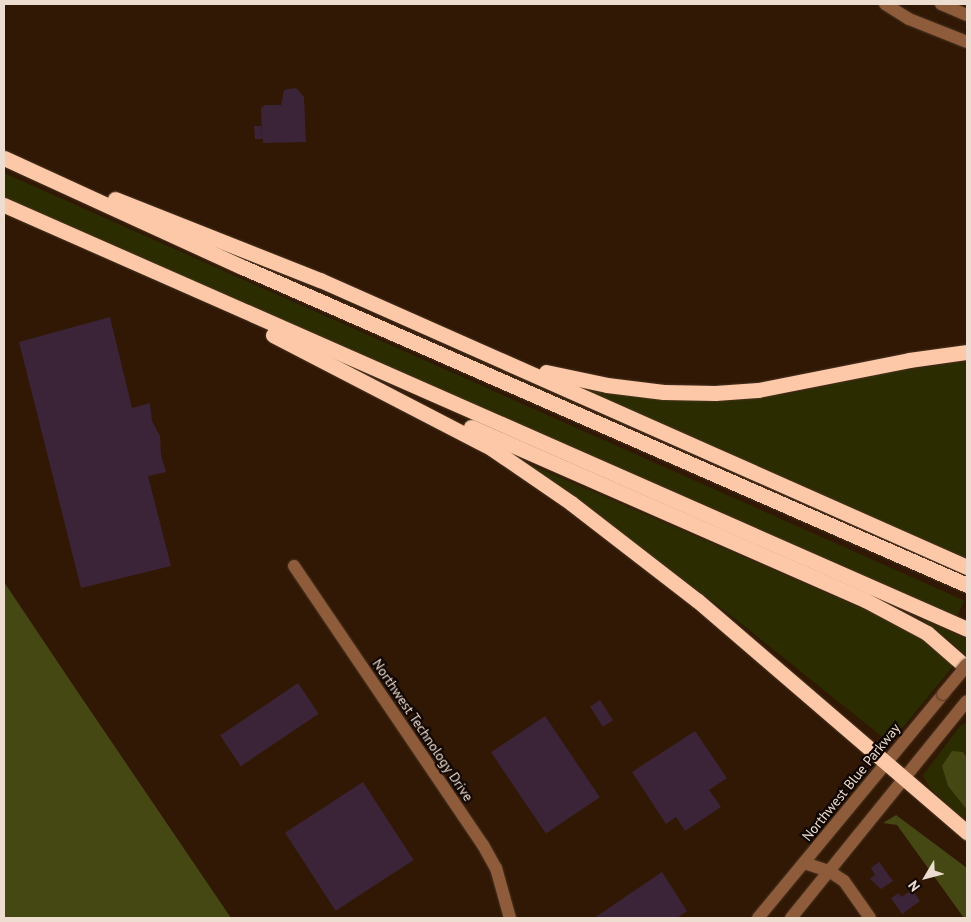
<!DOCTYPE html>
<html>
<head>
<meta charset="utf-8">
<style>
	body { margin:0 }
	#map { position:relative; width:971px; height:922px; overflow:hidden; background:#301805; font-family:"PT Sans",sans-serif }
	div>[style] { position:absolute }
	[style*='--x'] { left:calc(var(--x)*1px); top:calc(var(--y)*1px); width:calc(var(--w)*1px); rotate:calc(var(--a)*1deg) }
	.green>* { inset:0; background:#2b2c00; transform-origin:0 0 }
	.forest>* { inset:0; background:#464814 }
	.building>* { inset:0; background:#3c2438; transform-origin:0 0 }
	.roads { filter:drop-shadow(0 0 1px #4a3422) drop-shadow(0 0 1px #4a3422) }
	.minor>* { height:12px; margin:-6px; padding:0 6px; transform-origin:6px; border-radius:6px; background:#8e5c3b }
	.highway>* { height:15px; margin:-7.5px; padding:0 7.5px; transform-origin:7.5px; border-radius:7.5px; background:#fcc8a8 }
	.bridges { filter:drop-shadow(0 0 1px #4a3422) drop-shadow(0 0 1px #4a3422) }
	.minor-bridge>* { height:12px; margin:-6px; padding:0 6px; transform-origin:6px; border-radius:6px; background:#8e5c3b }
	span { translate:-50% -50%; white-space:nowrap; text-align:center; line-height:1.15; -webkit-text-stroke:4.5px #100602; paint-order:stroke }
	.street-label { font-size:14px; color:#edddd1 }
	.frame { position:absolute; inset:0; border:5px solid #edddd1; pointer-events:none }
	.north { position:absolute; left:901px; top:852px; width:50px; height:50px; -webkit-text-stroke:4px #100602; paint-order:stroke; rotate:233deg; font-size:14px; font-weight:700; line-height:20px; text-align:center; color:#edddd1 }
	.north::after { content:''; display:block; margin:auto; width:18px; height:22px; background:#edddd1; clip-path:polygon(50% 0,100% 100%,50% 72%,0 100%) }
</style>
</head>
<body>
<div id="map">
	<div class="green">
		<div style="left:4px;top:173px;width:1051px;height:22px;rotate:24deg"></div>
		<div style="clip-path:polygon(967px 361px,967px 559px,573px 385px,652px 397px,744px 398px,787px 394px,897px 371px)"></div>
		<div style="clip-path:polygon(520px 460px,896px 623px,915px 633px,955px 664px,890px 743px,729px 614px)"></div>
		<div style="clip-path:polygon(918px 617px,967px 639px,967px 657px,950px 641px)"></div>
		<div style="clip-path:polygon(967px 723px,967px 758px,963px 752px,948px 786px,967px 810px,967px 823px,928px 786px,923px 775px,960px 726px)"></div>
	</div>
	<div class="forest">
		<div style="clip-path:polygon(4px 582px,71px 682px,231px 918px,4px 918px)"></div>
		<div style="clip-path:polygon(952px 751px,963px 752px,967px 758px,967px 810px,948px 786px,942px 766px)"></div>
		<div style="clip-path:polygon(896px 815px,967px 868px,967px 918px,964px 918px,897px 825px,883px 823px)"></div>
	</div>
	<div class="building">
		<div style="clip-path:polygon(296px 88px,304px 97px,306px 142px,263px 143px,263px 139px,255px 139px,254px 126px,261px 126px,262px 137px,261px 108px,265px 105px,281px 105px,284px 90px)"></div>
		<div style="clip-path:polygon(110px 317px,132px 408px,150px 403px,152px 421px,160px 436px,161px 455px,166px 472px,148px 476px,171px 566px,81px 588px,19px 342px)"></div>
		<div style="left:298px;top:683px;width:37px;height:94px;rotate:56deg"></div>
		<div style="left:600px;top:700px;width:24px;height:12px;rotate:57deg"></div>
		<div style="left:545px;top:716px;width:98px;height:65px;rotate:56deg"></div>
		<div style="clip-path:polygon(695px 731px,727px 778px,709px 790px,721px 807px,685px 831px,676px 817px,666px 824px,632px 772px)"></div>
		<div style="left:363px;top:782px;width:93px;height:93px;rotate:57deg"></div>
		<div style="clip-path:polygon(879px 862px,893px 881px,881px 889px,870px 879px,875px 875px,871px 868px)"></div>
		<div style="clip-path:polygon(662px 872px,687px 911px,677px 918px,594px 918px)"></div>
		<div style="clip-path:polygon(912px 890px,920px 901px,902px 914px,891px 898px,899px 893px,901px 897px)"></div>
	</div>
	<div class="roads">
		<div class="minor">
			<div style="--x:885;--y:4;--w:28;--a:32"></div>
			<div style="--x:909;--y:19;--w:62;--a:21.6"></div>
			<div style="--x:941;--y:4;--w:28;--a:23"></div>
			<div style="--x:294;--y:566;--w:337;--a:55.9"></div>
			<div style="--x:483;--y:845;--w:26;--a:61"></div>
			<div style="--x:496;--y:868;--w:52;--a:74.4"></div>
			<div style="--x:804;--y:863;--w:26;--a:18"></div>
			<div style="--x:829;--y:871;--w:18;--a:34"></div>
			<div style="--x:844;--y:881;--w:45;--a:54.9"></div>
			<div style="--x:758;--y:918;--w:291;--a:-50.4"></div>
			<div style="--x:791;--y:918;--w:279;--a:-51"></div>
		</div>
		<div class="highway">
			<div style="--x:4;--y:158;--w:260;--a:24.6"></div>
			<div style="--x:240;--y:266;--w:794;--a:23.69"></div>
			<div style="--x:115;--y:199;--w:220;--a:21.6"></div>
			<div style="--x:320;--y:280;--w:708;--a:23.92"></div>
			<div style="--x:4;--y:205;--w:1052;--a:23.76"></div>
			<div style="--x:273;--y:335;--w:246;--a:27.4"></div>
			<div style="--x:491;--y:448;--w:97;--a:34.5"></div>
			<div style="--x:571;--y:503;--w:160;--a:37.7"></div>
			<div style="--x:698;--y:601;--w:355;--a:40.7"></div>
			<div style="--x:546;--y:372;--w:62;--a:12"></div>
			<div style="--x:607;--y:385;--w:57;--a:7"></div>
			<div style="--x:664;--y:392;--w:51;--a:1.1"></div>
			<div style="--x:715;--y:393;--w:43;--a:-4"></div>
			<div style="--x:758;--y:390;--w:154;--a:-11.2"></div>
			<div style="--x:909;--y:360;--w:59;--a:-7.9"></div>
			<div style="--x:471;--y:427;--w:430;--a:23.7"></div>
			<div style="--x:865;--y:600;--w:70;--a:28"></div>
			<div style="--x:927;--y:633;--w:53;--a:41.2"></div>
		</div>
	</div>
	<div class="bridges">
		<div class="minor-bridge">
			<div style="--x:943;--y:694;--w:38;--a:-50"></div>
		</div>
	</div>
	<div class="street-label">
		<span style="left:423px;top:730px;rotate:56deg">Northwest Technology Drive</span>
		<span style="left:851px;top:782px;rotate:-51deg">Northwest Blue Parkway</span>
	</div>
	<div class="frame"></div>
	<div class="north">N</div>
</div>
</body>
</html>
